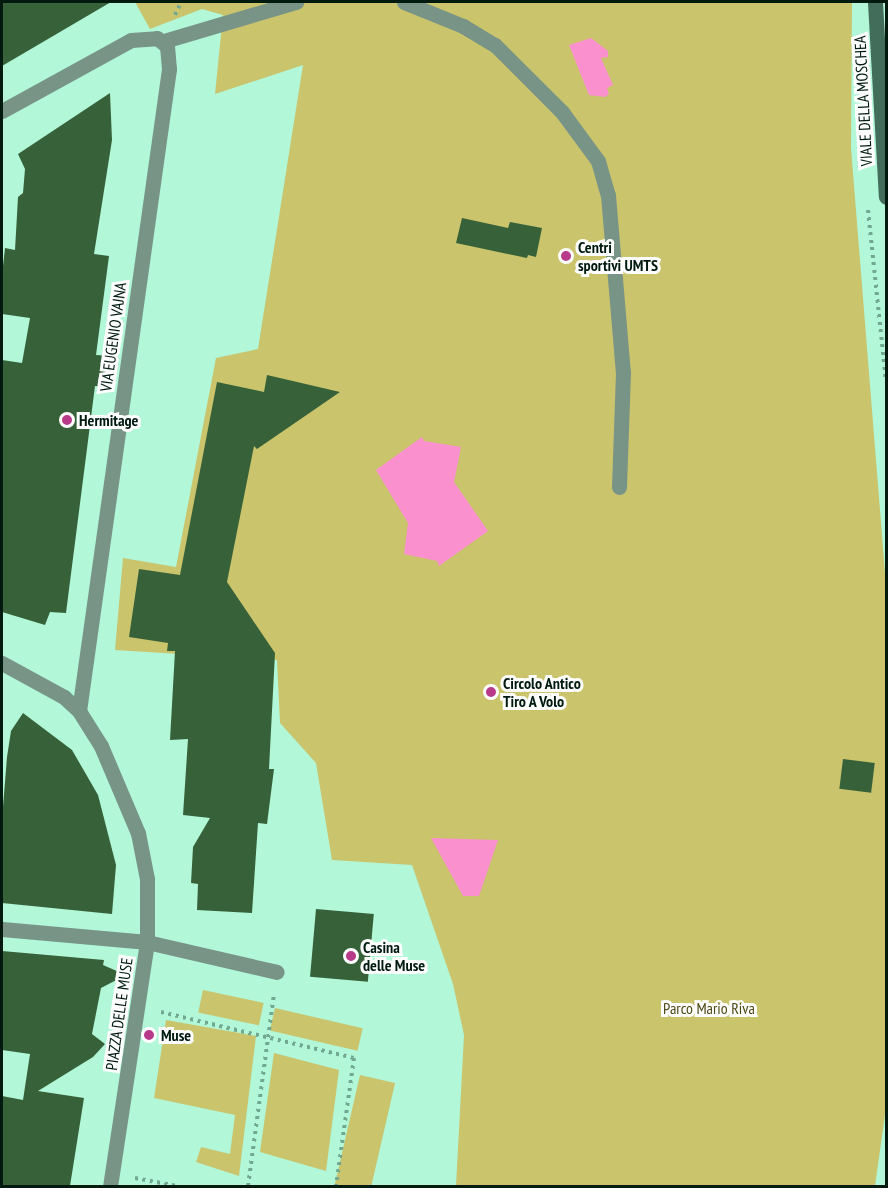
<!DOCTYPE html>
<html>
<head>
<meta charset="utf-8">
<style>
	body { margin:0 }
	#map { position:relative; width:888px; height:1188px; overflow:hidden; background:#b1f7d8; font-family:"PT Sans Narrow",sans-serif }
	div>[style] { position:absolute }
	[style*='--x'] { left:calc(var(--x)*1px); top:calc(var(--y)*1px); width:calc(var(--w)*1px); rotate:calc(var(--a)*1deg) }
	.green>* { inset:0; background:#cac46d; transform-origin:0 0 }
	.water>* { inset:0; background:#fb90ce }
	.building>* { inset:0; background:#376239; transform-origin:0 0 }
	.path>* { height:4px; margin-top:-2px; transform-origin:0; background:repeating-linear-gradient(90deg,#72a890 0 3px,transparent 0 7.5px) }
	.service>* { height:15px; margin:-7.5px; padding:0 7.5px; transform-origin:7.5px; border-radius:7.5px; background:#789487 }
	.minor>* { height:15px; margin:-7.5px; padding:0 7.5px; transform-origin:7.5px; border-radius:7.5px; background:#789487 }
	.secondary>* { height:15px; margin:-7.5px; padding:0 7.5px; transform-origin:7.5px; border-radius:7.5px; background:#436d5b }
	.dots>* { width:16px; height:16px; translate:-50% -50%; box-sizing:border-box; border:3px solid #fff; border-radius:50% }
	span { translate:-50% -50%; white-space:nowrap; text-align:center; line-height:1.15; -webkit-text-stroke:6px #fff; paint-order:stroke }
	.street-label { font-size:16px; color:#001a10 }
	.poi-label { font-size:16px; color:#001a10; font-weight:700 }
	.left { translate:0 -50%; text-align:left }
	.park-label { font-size:16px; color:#4c4814 }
	.frame { position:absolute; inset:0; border:3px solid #001a10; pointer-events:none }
</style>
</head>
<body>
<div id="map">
	<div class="green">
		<div style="clip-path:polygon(135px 2px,852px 2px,851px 148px,886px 585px,886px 1108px,875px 1186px,456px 1186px,464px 1035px,453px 984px,412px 865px,332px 860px,316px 763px,280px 723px,277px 660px,115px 650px,123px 558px,176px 567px,216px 358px,258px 349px,303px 65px,215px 94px,223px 15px,202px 9px,150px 29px)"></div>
		<div style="left:203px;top:990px;width:62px;height:23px;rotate:12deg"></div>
		<div style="left:275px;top:1008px;width:90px;height:23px;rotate:13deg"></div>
		<div style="clip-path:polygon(166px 1020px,256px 1036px,239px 1176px,196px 1162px,201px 1147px,230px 1154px,235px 1115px,154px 1098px)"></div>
		<div style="clip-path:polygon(274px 1053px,339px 1070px,326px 1171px,260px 1152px)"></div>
		<div style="left:360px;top:1075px;width:36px;height:112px;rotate:13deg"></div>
	</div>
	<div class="water">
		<div style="clip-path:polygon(591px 38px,608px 51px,608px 57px,601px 58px,613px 85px,607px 88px,609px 94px,605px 97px,589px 95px,569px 45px)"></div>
		<div style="clip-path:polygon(422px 437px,424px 441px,461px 447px,454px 482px,488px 531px,439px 566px,437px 561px,404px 554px,408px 523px,376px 470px)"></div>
		<div style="clip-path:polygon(431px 838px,498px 840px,479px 896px,463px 896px)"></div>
	</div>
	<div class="building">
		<div style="clip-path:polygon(2px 2px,111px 2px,2px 66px)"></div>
		<div style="clip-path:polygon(110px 93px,112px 140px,94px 254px,109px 256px,96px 355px,111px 356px,107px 387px,95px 386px,66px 613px,50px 612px,45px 625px,2px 612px,2px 360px,22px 363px,30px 318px,2px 314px,2px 275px,5px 248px,15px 250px,18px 197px,23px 193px,25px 169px,18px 154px)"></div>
		<div style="clip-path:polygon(462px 218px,508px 228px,510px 222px,542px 228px,536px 257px,528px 255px,527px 258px,456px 243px)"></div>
		<div style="clip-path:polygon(267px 375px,340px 392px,257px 449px,254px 446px,227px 582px,275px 653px,269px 769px,274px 769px,267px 824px,258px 823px,252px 913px,197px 910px,198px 884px,191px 883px,193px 847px,210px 818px,183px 815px,188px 739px,170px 740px,175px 651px,167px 651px,168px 643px,129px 637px,139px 569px,180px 575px,217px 382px,264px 392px)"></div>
		<div style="clip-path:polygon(23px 713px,72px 750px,98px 795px,116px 865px,112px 914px,2px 903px,2px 819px,7px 757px,11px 731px)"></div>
		<div style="left:843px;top:759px;width:32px;height:30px;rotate:7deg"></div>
		<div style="left:316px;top:909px;width:58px;height:68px;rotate:5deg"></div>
		<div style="clip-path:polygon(2px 951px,104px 960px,103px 965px,126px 975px,101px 988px,92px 1034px,105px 1044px,93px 1057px,38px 1091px,84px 1098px,70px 1186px,2px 1186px,2px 1096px,23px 1100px,30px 1054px,2px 1050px)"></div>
	</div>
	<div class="path">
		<div style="--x:175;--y:15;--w:14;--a:-65"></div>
		<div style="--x:868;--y:210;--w:173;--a:84"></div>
		<div style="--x:161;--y:1012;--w:198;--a:13.4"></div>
		<div style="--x:354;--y:1058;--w:129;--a:98"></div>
		<div style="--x:135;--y:1178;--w:43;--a:10.8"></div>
		<div style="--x:248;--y:1186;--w:194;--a:-82.3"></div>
	</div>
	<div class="service">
		<div style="--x:404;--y:2;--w:64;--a:22.1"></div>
		<div style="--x:463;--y:26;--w:37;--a:31"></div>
		<div style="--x:495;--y:45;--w:95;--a:45"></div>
		<div style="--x:562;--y:112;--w:61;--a:53.7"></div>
		<div style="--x:598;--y:161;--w:35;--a:74"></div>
		<div style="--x:608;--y:195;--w:178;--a:85.2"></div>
		<div style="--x:623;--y:372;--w:115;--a:92"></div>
		<div style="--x:164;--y:41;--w:138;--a:-16.5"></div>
	</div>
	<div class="minor">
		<div style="--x:2;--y:111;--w:147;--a:-28.8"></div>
		<div style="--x:131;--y:40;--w:26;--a:-4"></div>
		<div style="--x:157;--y:38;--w:13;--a:39"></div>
		<div style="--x:167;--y:46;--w:23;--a:85"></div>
		<div style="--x:169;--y:69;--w:648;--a:97.98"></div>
		<div style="--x:2;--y:663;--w:71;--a:28.7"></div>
		<div style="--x:64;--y:697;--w:21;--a:43"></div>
		<div style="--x:79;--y:711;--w:41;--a:57.8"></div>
		<div style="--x:101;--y:746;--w:95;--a:67"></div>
		<div style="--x:138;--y:833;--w:47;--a:78.9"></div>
		<div style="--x:147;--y:879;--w:63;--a:90"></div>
		<div style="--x:147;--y:942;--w:247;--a:98.6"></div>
		<div style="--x:2;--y:929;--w:146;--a:5.1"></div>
		<div style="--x:147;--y:942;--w:133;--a:13"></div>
	</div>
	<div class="secondary">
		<div style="--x:875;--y:2;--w:195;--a:86.8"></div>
	</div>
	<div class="dots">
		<div style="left:566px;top:256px;background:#b83b8b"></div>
		<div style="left:67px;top:420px;background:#b83b8b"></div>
		<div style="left:491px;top:692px;background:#b83b8b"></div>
		<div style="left:351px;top:956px;background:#b83b8b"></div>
		<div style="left:149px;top:1035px;background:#b83b8b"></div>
	</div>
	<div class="street-label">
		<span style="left:863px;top:101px;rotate:-93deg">VIALE DELLA MOSCHEA</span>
		<span style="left:113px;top:337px;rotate:-82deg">VIA EUGENIO VAJNA</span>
		<span style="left:119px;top:1014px;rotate:-82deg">PIAZZA DELLE MUSE</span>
	</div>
	<div class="poi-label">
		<span class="left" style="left:578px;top:256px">Centri<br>sportivi UMTS</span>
		<span class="left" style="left:79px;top:420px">Hermitage</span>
		<span class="left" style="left:503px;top:692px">Circolo Antico<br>Tiro A Volo</span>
		<span class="left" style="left:363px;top:956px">Casina<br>delle Muse</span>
		<span class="left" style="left:161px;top:1035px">Muse</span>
	</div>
	<div class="park-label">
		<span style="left:709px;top:1008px">Parco Mario Riva</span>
	</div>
	<div class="frame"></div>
</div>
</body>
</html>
